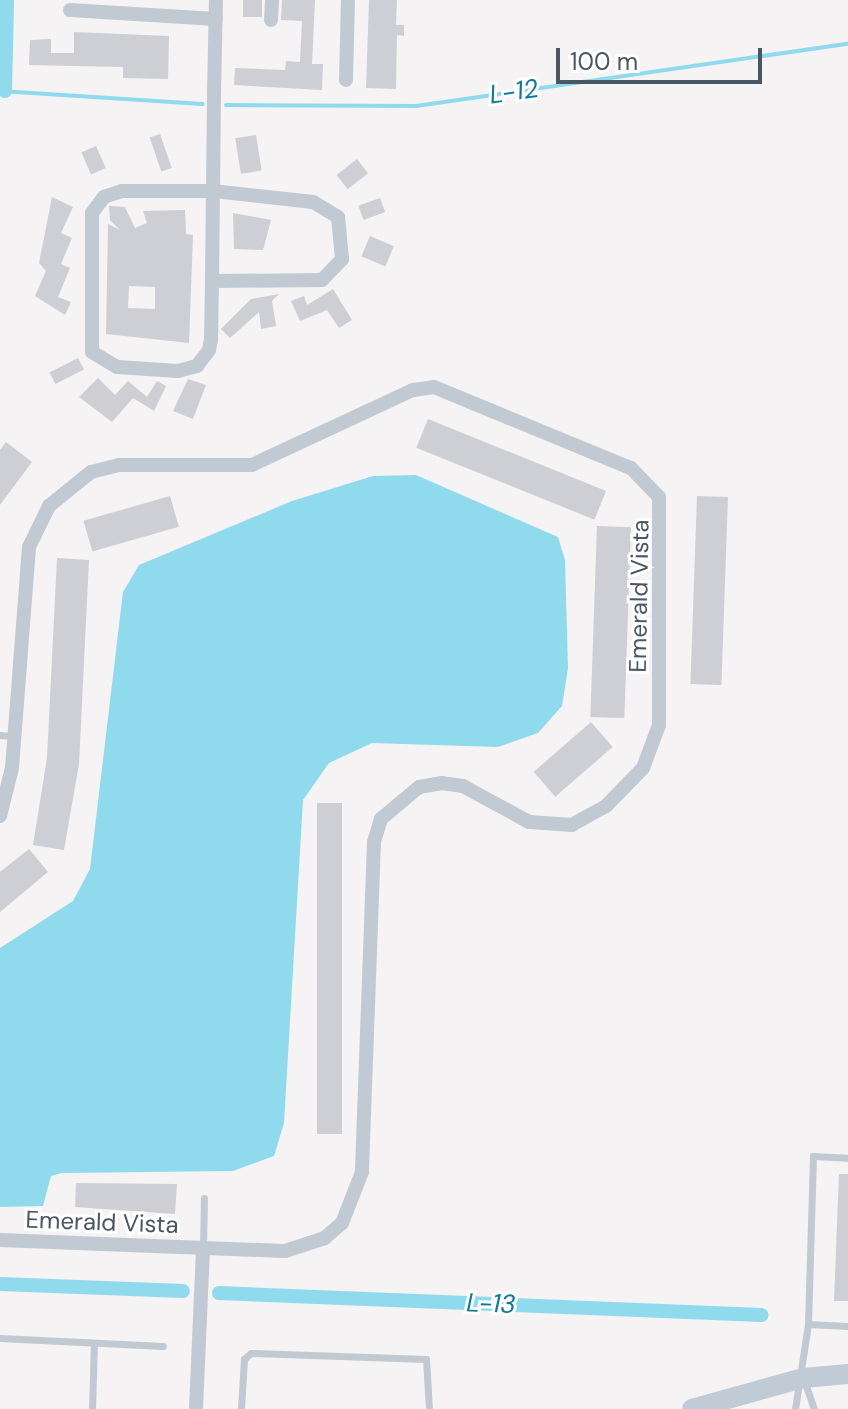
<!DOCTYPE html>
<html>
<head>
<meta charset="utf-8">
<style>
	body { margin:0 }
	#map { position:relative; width:848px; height:1409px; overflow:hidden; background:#f5f3f3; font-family:"DM Sans",sans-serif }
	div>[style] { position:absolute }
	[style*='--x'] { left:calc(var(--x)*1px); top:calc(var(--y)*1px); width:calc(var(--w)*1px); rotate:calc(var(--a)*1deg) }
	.water>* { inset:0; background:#90daee }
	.stream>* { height:4px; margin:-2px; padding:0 2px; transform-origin:2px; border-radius:2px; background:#90daee }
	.canal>* { height:14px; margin:-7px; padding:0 7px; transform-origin:7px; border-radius:7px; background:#90daee }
	.building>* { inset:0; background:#cdcfd5; transform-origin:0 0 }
	.lane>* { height:7px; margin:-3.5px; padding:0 3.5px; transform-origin:3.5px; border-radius:3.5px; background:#c1cad2 }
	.street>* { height:14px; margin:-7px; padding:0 7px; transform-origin:7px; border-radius:7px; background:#c1cad2 }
	.secondary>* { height:20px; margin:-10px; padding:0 10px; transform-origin:10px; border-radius:10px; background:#c1cbd6 }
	span { translate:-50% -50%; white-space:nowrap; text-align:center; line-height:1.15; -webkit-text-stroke:6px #fff; paint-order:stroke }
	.street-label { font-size:24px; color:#4a5661 }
	.water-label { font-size:26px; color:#0c7c9b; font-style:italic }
	.scale { position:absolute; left:556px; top:48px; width:206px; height:36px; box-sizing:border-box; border:4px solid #4a5661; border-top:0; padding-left:10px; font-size:24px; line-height:28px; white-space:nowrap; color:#4a5661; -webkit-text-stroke:6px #fff; paint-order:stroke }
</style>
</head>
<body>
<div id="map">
	<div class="water">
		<div style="clip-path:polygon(416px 475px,558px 537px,565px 560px,568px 668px,562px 706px,538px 733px,498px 747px,372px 743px,329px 763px,303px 800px,284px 1123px,274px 1156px,233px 1171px,62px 1173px,51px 1176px,43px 1206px,0 1207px,0 948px,73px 901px,90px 869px,123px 592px,139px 565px,292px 501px,373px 476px)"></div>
	</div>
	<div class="stream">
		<div style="--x:0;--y:91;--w:203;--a:3.7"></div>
		<div style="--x:226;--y:105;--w:190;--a:0.3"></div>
		<div style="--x:416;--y:106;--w:436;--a:-8.2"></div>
	</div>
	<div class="canal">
		<div style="--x:5;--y:91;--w:91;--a:-88.7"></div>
		<div style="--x:0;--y:1284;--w:183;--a:2.2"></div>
		<div style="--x:219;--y:1293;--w:543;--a:2.32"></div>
	</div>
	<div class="building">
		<div style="left:243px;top:0;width:19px;height:17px"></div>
		<div style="clip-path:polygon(282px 0,315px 0,312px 64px,323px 64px,322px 90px,234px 85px,235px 68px,285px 70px,286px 61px,300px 62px,302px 21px,281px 20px)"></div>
		<div style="clip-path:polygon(369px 0,397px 0,396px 25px,404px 25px,404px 36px,397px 35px,396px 89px,366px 88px)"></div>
		<div style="clip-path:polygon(74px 32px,169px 36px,168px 79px,123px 78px,123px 67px,29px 65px,30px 40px,51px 39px,51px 53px,74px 53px)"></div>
		<div style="left:160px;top:134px;width:36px;height:11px;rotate:71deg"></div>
		<div style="left:256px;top:135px;width:36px;height:21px;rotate:81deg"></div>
		<div style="left:96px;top:146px;width:24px;height:16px;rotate:66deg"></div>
		<div style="left:357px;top:159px;width:18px;height:26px;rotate:52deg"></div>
		<div style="clip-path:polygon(52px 197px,73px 207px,61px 233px,72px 238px,61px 264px,70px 268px,58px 297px,71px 302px,65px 315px,35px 296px,46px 271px,39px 263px)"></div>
		<div style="left:380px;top:198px;width:15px;height:23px;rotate:70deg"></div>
		<div style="clip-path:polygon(evenodd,109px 206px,125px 207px,135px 228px,147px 223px,143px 211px,185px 210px,186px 234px,193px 235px,189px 343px,106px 334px,108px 224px,120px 230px,110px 220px,109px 206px,129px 286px,155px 287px,155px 309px,128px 308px,129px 286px)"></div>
		<div style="clip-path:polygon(233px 213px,271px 220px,263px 250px,234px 249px)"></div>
		<div style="left:370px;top:236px;width:26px;height:22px;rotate:23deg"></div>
		<div style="clip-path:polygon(333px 289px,352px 320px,339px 328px,327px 310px,300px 321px,291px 301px,304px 296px,307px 305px)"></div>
		<div style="clip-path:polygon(279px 294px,272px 301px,276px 326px,261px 329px,259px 312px,230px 338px,221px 329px,251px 299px)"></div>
		<div style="left:78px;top:358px;width:13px;height:32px;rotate:63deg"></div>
		<div style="clip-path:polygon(98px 378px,115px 395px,128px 381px,147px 397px,157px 381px,166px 386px,154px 411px,133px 398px,112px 422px,79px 397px)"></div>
		<div style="clip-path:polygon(188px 379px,206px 385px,193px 419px,173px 411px)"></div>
		<div style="left:428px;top:419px;width:192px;height:31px;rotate:22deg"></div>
		<div style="clip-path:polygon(6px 442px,32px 462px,0 505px,0 450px)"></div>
		<div style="left:170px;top:496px;width:32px;height:90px;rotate:74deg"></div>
		<div style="left:697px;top:496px;width:31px;height:188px;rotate:2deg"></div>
		<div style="left:597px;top:526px;width:34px;height:191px;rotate:2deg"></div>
		<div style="clip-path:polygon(57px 558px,89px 560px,79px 764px,64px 850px,33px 845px,47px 758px)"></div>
		<div style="left:591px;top:722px;width:33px;height:76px;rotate:49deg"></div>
		<div style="left:317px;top:803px;width:25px;height:331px"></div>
		<div style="clip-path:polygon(29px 849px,48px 872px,0 912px,0 872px)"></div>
		<div style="clip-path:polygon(839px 1174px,848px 1174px,848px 1301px,834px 1301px)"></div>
		<div style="clip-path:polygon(76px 1183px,177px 1184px,175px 1214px,75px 1207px)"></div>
	</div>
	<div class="lane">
		<div style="--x:0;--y:735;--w:14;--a:4"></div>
		<div style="--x:203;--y:1248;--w:50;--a:-88.9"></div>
		<div style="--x:808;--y:1324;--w:168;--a:-88.3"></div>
		<div style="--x:813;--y:1156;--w:35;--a:3"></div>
		<div style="--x:0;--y:1338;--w:163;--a:2.8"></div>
		<div style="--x:804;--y:1380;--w:31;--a:71"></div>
		<div style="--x:92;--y:1409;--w:66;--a:-88.3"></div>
		<div style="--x:241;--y:1409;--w:50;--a:-86.6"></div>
		<div style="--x:244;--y:1359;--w:9;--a:-41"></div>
		<div style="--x:251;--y:1353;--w:175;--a:2"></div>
		<div style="--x:426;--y:1359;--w:50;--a:86.6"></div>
		<div style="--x:795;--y:1409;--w:86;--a:-81.3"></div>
		<div style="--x:808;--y:1324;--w:40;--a:2.9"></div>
	</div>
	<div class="street">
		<div style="--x:70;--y:10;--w:146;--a:3.5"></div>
		<div style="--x:271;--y:20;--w:20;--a:-87"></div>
		<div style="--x:346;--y:80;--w:80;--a:-88.6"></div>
		<div style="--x:212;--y:281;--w:110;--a:-0.5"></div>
		<div style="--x:322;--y:280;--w:29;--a:-46"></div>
		<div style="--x:342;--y:259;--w:42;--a:-95.4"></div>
		<div style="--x:338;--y:217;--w:29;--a:-149"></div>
		<div style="--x:313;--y:202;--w:101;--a:-173.7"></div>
		<div style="--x:213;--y:191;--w:91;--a:180"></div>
		<div style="--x:122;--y:191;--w:19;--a:162"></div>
		<div style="--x:104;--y:197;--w:20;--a:127"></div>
		<div style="--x:92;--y:213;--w:139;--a:90"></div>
		<div style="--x:92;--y:352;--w:29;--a:31"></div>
		<div style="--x:117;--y:367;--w:61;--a:3.8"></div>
		<div style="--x:178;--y:371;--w:20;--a:-15"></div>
		<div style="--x:197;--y:366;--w:20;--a:-53"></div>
		<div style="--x:209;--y:350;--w:10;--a:-79"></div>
		<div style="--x:211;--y:340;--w:59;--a:-89"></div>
		<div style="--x:212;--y:281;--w:90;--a:-89.4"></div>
		<div style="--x:213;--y:191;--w:97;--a:-89.4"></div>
		<div style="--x:214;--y:94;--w:94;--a:-88.8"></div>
		<div style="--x:0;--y:816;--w:49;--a:-76"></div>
		<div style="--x:12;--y:768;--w:222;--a:-85.6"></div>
		<div style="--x:29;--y:547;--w:46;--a:-64"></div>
		<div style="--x:49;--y:506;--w:54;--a:-39"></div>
		<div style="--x:91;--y:472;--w:29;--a:-14"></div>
		<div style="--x:119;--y:465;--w:133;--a:0"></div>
		<div style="--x:252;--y:465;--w:178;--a:-25"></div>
		<div style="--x:413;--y:390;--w:21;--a:-8"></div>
		<div style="--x:434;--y:387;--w:213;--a:22.4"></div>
		<div style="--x:631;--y:468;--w:40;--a:46"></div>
		<div style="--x:659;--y:497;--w:228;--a:90"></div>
		<div style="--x:659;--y:725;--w:46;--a:110.4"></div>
		<div style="--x:643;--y:768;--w:53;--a:134.2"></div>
		<div style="--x:606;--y:806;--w:39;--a:151"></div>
		<div style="--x:572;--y:825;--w:43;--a:-176"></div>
		<div style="--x:529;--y:822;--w:75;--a:-151.4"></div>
		<div style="--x:463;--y:786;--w:21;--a:-172"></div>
		<div style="--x:442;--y:783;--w:23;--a:170"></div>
		<div style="--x:419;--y:787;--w:50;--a:139.9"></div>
		<div style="--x:381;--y:819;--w:24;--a:107"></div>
		<div style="--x:374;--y:842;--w:330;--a:92.1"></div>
		<div style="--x:362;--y:1172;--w:55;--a:111.4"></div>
		<div style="--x:342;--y:1223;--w:23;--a:139"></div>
		<div style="--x:325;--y:1238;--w:42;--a:162"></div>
		<div style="--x:285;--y:1251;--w:285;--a:-177.8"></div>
		<div style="--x:196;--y:1409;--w:161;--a:-87.5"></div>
	</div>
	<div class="secondary">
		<div style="--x:692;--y:1409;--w:115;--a:-15.6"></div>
		<div style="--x:803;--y:1378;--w:45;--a:-5.1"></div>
	</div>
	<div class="street-label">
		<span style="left:639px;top:596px;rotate:-89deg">Emerald Vista</span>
		<span style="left:102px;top:1222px;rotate:2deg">Emerald Vista</span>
	</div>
	<div class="water-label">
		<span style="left:514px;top:92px;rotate:-8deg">L-12</span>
		<span style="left:491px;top:1304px;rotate:2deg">L-13</span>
	</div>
	<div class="scale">100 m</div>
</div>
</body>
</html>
